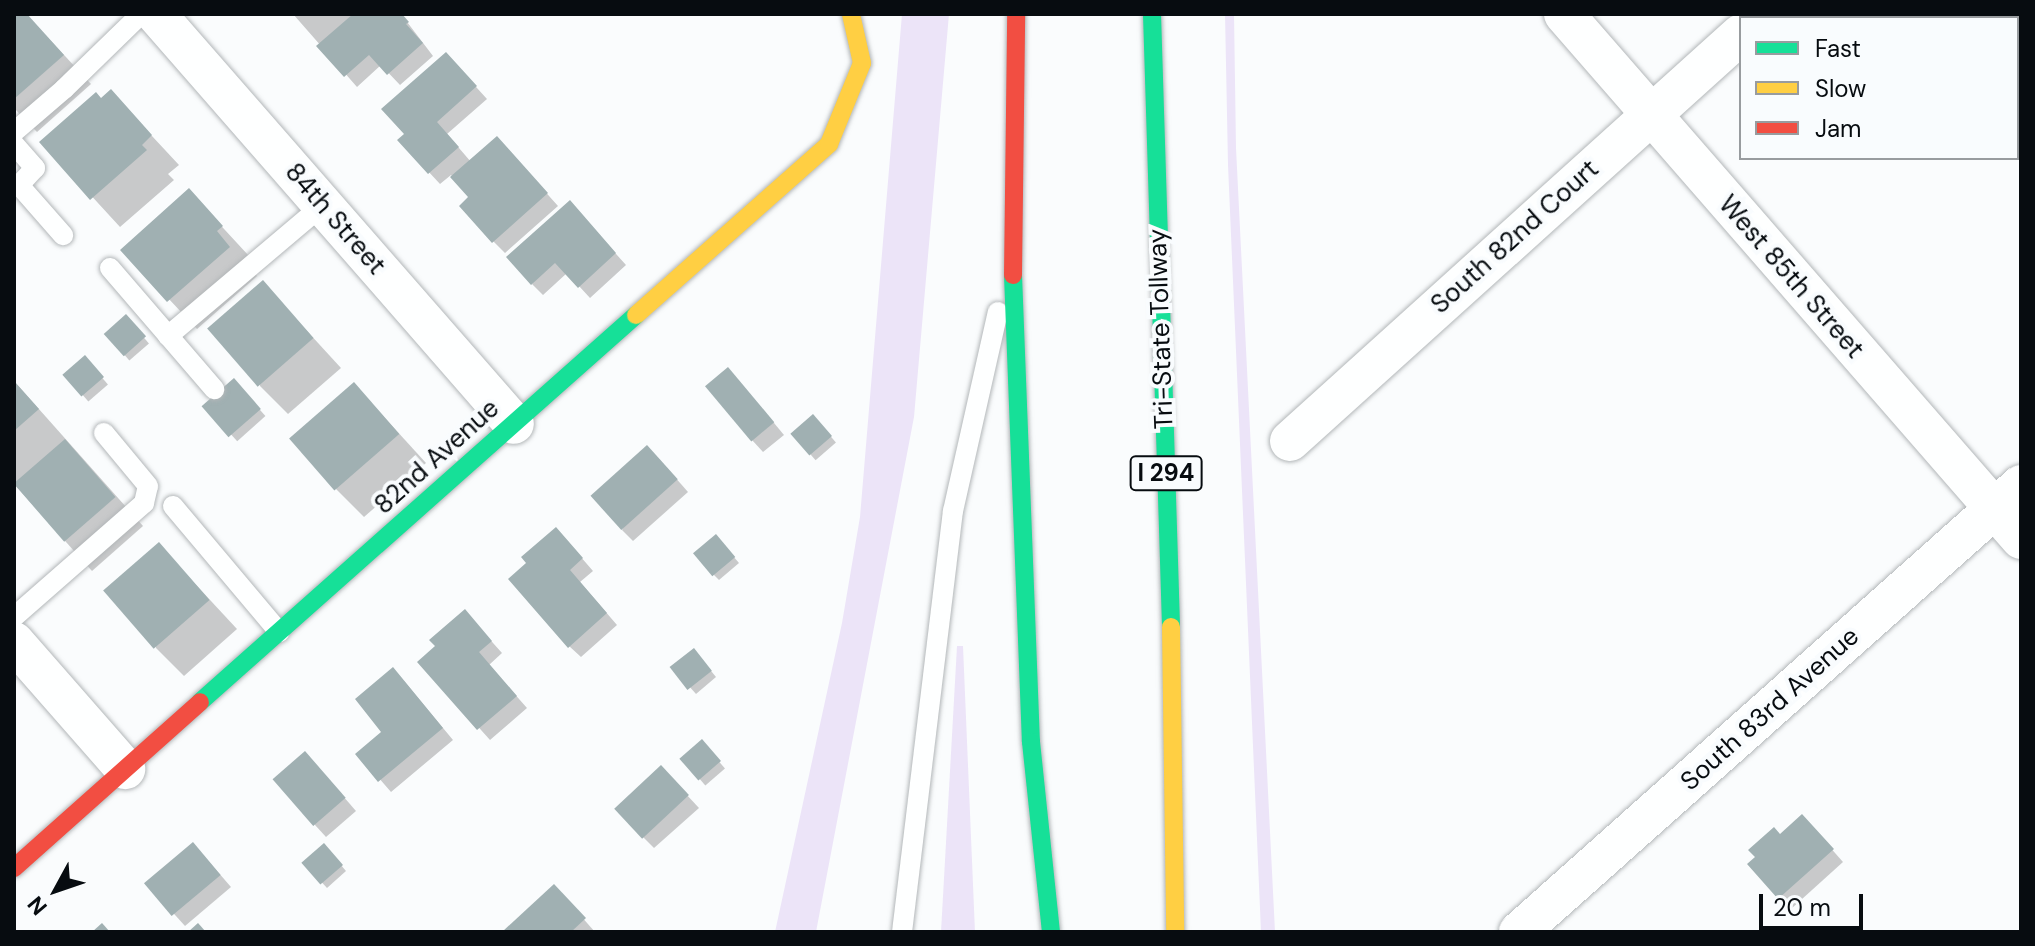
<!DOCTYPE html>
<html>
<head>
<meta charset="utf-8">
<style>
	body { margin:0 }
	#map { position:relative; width:2035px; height:946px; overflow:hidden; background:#fafcfd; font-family:"DM Sans",sans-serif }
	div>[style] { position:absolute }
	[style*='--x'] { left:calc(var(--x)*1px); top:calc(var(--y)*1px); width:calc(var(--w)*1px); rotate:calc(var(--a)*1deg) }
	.green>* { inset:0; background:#ece4f8 }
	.shadow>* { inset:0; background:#0003; transform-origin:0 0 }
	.building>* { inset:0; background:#a0b0b2; transform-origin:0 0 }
	.roads { filter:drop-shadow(0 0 2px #b3b7b9) drop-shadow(0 0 2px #b3b7b9) }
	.lane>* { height:20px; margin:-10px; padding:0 10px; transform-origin:10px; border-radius:10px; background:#feffff }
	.street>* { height:40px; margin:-20px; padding:0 20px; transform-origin:20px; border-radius:20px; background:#feffff }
	.fast>* { height:18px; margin:-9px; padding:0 9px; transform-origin:9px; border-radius:9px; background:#16e098 }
	.slow>* { height:18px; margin:-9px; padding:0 9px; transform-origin:9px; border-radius:9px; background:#ffcf43 }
	.jam>* { height:18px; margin:-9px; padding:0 9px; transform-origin:9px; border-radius:9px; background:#f24e42 }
	span { translate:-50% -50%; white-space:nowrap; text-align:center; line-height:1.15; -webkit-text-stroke:8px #f9fcfe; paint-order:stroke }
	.shield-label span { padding:2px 6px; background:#f9fcfe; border:2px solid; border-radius:6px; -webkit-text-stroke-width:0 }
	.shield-label { font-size:24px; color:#070c10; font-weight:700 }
	.street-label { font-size:26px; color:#070c10 }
	.frame { position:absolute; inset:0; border:16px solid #070c10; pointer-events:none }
	.legend { position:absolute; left:1739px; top:16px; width:280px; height:144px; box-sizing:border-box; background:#f9fcfe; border:2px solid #989c9f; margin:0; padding:10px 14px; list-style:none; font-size:24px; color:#070c10 }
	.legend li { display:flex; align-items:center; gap:16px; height:40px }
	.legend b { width:40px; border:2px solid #989c9f }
	.north { position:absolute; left:16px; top:850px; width:80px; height:80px; -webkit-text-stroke:6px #f9fcfe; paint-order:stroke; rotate:230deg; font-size:22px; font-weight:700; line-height:32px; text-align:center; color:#070c10 }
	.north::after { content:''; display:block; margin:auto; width:28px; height:36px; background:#070c10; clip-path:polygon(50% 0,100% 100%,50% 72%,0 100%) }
	.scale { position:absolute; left:1759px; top:894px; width:104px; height:36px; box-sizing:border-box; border:4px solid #070c10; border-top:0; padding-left:10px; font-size:24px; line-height:28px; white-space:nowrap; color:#070c10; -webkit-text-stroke:6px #f9fcfe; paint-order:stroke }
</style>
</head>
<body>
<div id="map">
	<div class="green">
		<div style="clip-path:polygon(902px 14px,949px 14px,914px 417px,816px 932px,775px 932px,842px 623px,860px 517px)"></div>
		<div style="clip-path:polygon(1225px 14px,1234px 14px,1236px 148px,1275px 932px,1261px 932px,1228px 165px)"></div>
		<div style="clip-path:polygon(957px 646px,963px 646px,975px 932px,941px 932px)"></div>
	</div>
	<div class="shadow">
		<div style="clip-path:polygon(14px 14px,26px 14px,91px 84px,37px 132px,14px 108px)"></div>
		<div style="clip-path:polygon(293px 14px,401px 14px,433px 56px,400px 85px,381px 65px,357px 87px)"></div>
		<div style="clip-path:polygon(1961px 14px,2021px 14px,2021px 58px,2017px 62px,2017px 18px,1965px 18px)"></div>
		<div style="clip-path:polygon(457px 66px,487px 99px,447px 134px,471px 162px,508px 150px,558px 206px,505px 253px,493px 241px,471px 198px,451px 175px,440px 184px,400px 141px)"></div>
		<div style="clip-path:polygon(111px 92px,179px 165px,168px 174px,174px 180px,120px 227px,42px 142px)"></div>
		<div style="clip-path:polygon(189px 191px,249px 256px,244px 260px,257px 276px,197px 329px,123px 250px)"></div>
		<div style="clip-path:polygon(581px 215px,626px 265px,590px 298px,567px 273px,543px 295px,532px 284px)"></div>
		<div style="clip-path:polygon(263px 283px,341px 368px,288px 414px,260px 386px)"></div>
		<div style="left:126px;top:317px;width:35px;height:26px;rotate:49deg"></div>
		<div style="left:85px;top:358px;width:35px;height:26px;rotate:49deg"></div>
		<div style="clip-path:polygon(14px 381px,143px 526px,92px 571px,14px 484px)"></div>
		<div style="left:234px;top:381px;width:47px;height:38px;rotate:48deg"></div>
		<div style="clip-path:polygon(739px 381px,784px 435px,763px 452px,752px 440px)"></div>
		<div style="clip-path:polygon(354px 384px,426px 463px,364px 517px,336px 489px)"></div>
		<div style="left:813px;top:416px;width:35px;height:27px;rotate:49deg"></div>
		<div style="clip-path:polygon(659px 459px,688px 492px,633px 541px,622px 530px)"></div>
		<div style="clip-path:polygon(567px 541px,593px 571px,580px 582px,617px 625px,581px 657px,569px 646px)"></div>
		<div style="clip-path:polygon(721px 542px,739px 563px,719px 580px,714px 575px)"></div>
		<div style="clip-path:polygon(159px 545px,237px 629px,184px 676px,156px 648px)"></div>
		<div style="clip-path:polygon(476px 624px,502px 653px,489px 665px,527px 708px,490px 740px,420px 662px)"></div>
		<div style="clip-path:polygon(699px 656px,716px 677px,696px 694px,673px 668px)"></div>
		<div style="clip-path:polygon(404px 681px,453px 740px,391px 792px,358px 754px,384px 732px)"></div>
		<div style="left:702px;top:742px;width:35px;height:26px;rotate:49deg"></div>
		<div style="clip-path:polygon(316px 765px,356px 811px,326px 837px,315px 825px)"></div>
		<div style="clip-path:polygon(672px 779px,699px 808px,654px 848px,643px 837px)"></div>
		<div style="clip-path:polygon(1813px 828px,1843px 862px,1791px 909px,1750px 864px,1780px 836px)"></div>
		<div style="clip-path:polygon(329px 851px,346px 871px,327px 888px,304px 863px)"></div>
		<div style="clip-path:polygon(204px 856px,231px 887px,185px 926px,147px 884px)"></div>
		<div style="clip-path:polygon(565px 898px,595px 932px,505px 932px)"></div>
	</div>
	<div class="building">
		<div style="clip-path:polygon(14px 14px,27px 14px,64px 55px,14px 99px)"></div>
		<div style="clip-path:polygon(353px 14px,402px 14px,409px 22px,406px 24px,423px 43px,387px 75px,369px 55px,344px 77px,316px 46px)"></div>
		<div style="left:1958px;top:14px;width:60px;height:6px"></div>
		<div style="clip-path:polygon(2017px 19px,2021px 23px,2021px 37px,2017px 41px)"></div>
		<div style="clip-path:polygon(446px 52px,477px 86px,437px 122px,459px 147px,428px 174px,397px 140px,404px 134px,381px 109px)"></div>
		<div style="clip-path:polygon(111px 89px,152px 135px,142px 145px,147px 150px,90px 200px,39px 142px,96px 92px,101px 98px)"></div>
		<div style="clip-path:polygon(497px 136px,548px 193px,492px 243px,459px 206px,468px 197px,450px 177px)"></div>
		<div style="clip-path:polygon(189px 188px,223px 226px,217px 231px,230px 247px,167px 302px,120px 250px)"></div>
		<div style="clip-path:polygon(570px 200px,616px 253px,578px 288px,555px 263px,531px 285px,506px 257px)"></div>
		<div style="left:263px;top:280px;width:77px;height:74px;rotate:49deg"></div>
		<div style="left:126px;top:314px;width:30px;height:30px;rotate:48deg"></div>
		<div style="left:85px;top:355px;width:29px;height:30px;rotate:49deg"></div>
		<div style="left:728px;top:367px;width:72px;height:30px;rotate:50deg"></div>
		<div style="left:234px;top:378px;width:41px;height:43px;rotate:49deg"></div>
		<div style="clip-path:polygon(14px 381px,39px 409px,14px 431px)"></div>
		<div style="left:354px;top:382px;width:69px;height:86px;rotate:49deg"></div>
		<div style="left:813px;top:414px;width:29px;height:30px;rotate:49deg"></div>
		<div style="left:65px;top:439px;width:77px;height:68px;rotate:49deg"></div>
		<div style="left:647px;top:445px;width:46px;height:76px;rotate:48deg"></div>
		<div style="clip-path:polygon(556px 527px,583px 558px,570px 570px,607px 613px,568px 648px,508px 579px,526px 563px,521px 557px)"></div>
		<div style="left:716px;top:534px;width:30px;height:30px;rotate:50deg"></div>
		<div style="left:159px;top:542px;width:77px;height:74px;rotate:49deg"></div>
		<div style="clip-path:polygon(465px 609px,492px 641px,479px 652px,517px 696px,477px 730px,417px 662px,435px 646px,429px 640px)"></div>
		<div style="left:694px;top:648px;width:29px;height:31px;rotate:52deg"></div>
		<div style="clip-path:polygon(393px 667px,443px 728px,378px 782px,355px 754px,381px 732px,355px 699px)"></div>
		<div style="left:702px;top:739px;width:29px;height:30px;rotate:49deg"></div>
		<div style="left:305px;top:751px;width:62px;height:43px;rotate:49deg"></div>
		<div style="left:661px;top:765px;width:41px;height:64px;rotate:47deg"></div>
		<div style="clip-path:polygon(1802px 814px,1834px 849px,1778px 899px,1747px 864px,1755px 857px,1748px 850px,1774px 827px,1780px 834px)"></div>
		<div style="left:193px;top:842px;width:43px;height:64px;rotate:50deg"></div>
		<div style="left:324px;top:843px;width:29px;height:30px;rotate:49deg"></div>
		<div style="clip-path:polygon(554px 884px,586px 918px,571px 932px,502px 932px)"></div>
		<div style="clip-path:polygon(102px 923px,110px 932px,92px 932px)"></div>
		<div style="clip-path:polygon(198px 923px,206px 932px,188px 932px)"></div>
	</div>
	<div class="roads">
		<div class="lane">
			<div style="--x:14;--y:132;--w:66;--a:-40.7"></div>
			<div style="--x:64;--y:89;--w:107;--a:-44.2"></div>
			<div style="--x:14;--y:144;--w:32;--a:49"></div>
			<div style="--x:35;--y:168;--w:23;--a:133"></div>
			<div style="--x:19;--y:185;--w:67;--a:48.7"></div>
			<div style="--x:110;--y:268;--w:160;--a:49.3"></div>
			<div style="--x:168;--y:336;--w:203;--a:-40.2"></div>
			<div style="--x:173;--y:506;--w:165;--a:49.9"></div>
			<div style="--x:14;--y:617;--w:173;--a:-41.2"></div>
			<div style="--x:144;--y:503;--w:17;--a:-77"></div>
			<div style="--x:148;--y:486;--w:69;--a:-129.7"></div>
			<div style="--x:902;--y:932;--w:424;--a:-83.1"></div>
			<div style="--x:953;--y:511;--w:204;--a:-77.3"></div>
		</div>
		<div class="street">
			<div style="--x:156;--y:14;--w:544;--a:48.87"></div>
			<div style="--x:1564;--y:14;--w:696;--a:48.96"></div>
			<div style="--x:1290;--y:441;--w:607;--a:-42.06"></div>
			<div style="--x:14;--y:642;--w:169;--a:48.8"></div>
			<div style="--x:1519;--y:932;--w:672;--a:-41.68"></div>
		</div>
		<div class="fast">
			<div style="--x:1152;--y:14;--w:613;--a:88.22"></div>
			<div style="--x:1013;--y:275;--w:467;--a:87.8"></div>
			<div style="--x:1031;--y:742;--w:191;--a:84"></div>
			<div style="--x:200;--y:702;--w:583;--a:-41.59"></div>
		</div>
		<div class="slow">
			<div style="--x:636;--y:315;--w:258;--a:-41.5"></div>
			<div style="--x:829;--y:144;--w:87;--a:-67.8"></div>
			<div style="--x:862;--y:63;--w:50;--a:-102.7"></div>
			<div style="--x:1171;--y:627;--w:305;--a:89.2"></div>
		</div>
		<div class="jam">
			<div style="--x:1013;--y:275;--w:261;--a:-89.3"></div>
			<div style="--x:14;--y:868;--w:249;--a:-41.7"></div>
		</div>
	</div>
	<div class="shield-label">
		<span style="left:1166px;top:473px">I 294</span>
	</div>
	<div class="street-label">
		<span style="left:335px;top:219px;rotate:49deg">84th Street</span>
		<span style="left:1515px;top:237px;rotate:-42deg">South 82nd Court</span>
		<span style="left:1791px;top:277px;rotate:49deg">West 85th Street</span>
		<span style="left:1161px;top:329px;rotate:-92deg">Tri-State Tollway</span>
		<span style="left:437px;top:457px;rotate:-42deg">82nd Avenue</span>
		<span style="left:1770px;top:709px;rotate:-42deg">South 83rd Avenue</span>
	</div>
	<div class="frame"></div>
	<ul class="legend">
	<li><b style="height:10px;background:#16e098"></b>Fast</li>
	<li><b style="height:10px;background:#ffcf43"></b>Slow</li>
	<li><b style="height:10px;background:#f24e42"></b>Jam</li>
	</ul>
	<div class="north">N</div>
	<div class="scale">20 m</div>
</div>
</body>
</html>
